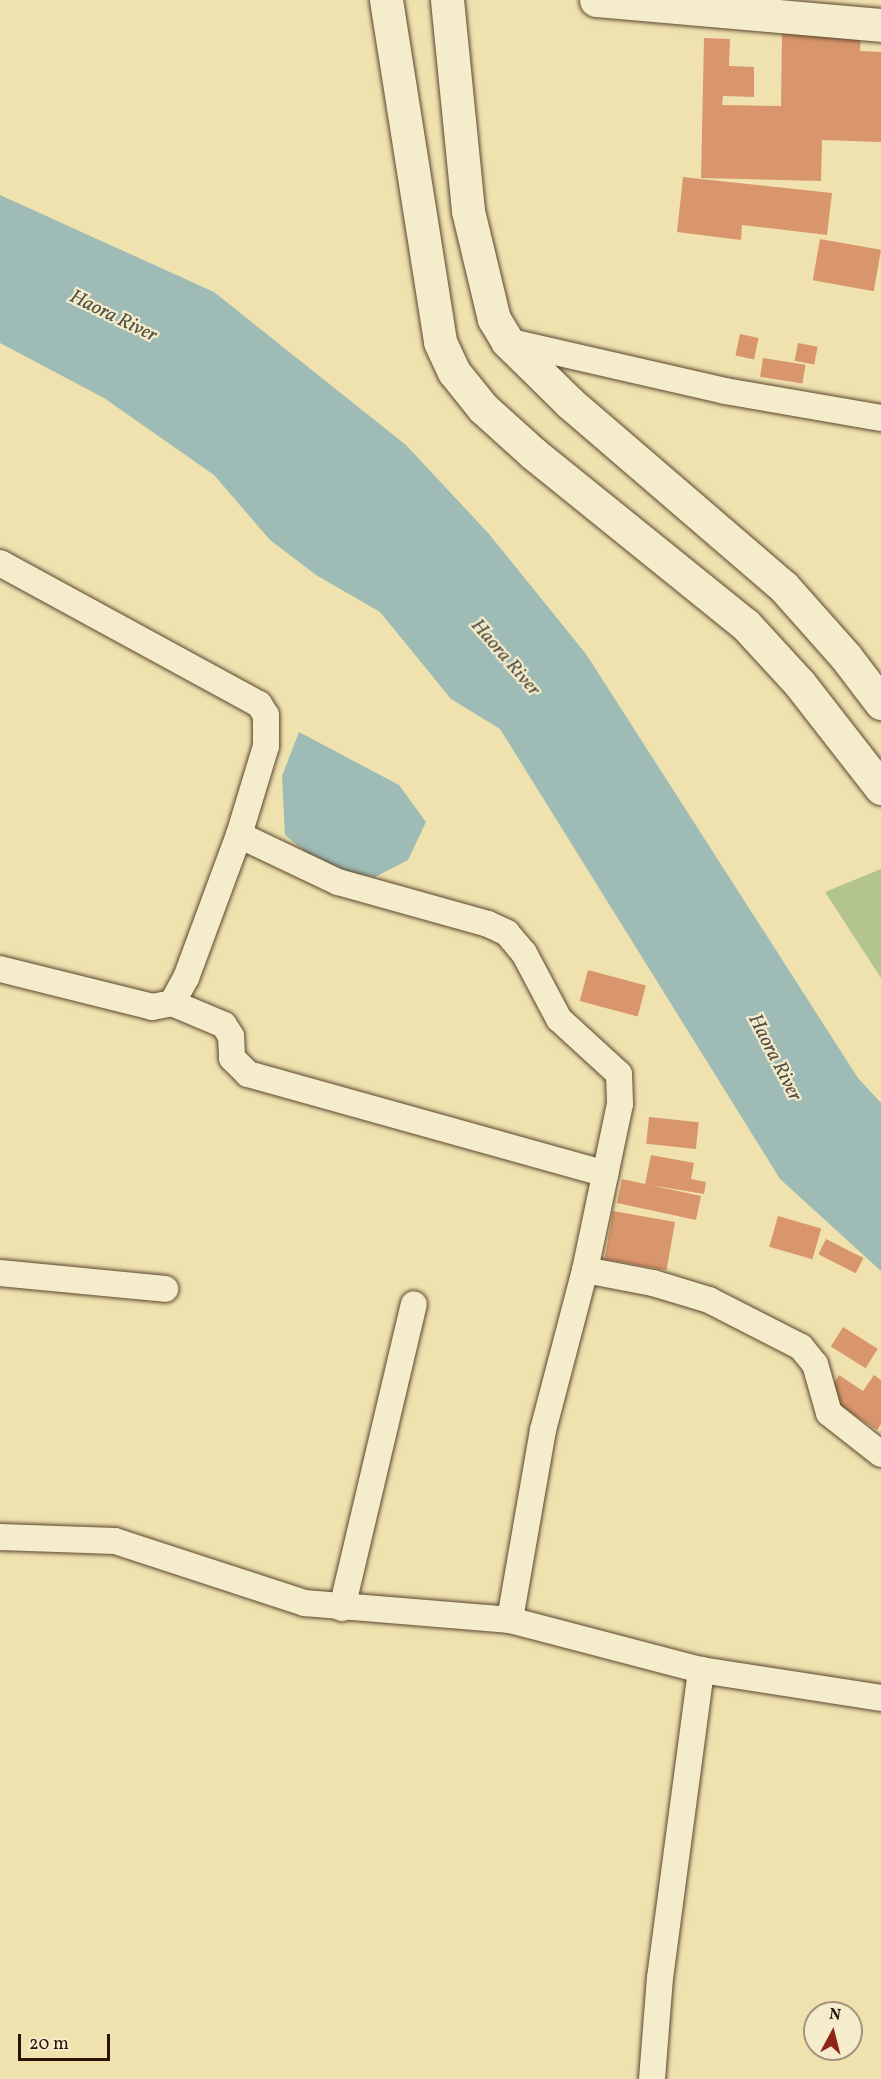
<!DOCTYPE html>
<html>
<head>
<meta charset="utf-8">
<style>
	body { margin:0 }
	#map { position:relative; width:881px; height:2079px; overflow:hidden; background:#f0e2af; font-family:Vollkorn,serif }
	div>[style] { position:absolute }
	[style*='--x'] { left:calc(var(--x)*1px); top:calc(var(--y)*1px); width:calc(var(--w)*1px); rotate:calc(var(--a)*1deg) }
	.green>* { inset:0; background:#b4c48f }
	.water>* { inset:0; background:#9ebcb5 }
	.building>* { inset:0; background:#d9966d; transform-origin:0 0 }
	.roads { filter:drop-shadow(0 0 2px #5b4630) drop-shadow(0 0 2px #5b4630) }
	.street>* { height:26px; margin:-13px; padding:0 13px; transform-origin:13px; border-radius:13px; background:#f5eccb }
	.secondary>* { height:33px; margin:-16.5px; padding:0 16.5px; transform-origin:16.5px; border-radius:16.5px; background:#f5eccb }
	span { translate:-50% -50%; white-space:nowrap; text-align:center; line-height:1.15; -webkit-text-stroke:4.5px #f5eccb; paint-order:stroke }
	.water-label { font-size:20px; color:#524e43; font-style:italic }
	.north { position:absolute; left:803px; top:2001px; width:60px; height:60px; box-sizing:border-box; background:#f5eccb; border:2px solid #a3957c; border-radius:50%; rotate:7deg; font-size:16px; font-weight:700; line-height:24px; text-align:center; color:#291206 }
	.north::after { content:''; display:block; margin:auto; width:21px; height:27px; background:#8f2418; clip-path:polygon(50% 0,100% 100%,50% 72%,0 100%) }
	.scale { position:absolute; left:18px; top:2034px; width:92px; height:27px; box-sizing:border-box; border:3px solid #291206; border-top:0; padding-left:8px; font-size:18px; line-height:21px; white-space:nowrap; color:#291206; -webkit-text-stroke:4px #f5eccb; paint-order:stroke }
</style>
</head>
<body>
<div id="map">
	<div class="green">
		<div style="clip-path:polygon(881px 869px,881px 978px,825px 892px)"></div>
	</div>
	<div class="water">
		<div style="clip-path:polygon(0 195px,214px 292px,406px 445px,489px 534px,586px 654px,858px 1078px,881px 1103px,881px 1271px,780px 1179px,500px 729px,451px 699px,380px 612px,316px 575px,270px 540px,214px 475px,104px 398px,0 343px)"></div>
		<div style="clip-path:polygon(299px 732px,399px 785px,426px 822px,408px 860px,375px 877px,324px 867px,285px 835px,282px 776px)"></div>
	</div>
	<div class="building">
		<div style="clip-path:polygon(782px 30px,861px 31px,860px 51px,881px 52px,881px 142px,822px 140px,821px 181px,701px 178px,704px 38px,730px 39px,729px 66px,754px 67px,754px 97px,723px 96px,722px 105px,781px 106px)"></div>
		<div style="clip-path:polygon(683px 177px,832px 193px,827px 235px,742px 225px,741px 240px,677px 232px)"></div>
		<div style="left:820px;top:239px;width:62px;height:42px;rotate:10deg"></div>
		<div style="left:740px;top:334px;width:19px;height:22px;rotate:12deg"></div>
		<div style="left:798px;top:343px;width:20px;height:18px;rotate:11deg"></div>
		<div style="left:763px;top:358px;width:43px;height:19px;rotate:9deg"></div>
		<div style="left:588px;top:970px;width:60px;height:32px;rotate:15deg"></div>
		<div style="left:649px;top:1117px;width:50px;height:27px;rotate:6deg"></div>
		<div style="clip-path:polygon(651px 1155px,694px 1163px,691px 1179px,706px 1182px,704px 1194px,650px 1185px,701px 1196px,696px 1220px,617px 1203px,622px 1179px,645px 1184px)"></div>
		<div style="left:613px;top:1211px;width:63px;height:49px;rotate:10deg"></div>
		<div style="left:778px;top:1216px;width:45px;height:32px;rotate:16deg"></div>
		<div style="left:826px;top:1239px;width:42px;height:17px;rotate:27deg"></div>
		<div style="left:843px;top:1327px;width:41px;height:23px;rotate:32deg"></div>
		<div style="clip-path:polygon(839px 1375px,863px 1391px,874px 1375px,881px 1380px,881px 1424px,877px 1430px,825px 1396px)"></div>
	</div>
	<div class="roads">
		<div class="street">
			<div style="--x:507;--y:341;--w:224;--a:12.9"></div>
			<div style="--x:725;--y:391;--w:158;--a:9.8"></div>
			<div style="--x:0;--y:563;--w:295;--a:28.6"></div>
			<div style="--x:259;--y:704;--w:13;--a:58"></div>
			<div style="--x:266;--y:715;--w:31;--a:90"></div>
			<div style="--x:266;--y:746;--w:93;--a:106.9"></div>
			<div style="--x:239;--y:835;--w:110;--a:25.4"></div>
			<div style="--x:338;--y:882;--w:156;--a:15.6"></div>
			<div style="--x:488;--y:924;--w:21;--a:25"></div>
			<div style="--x:507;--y:933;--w:26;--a:50"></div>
			<div style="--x:524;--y:953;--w:75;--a:62.1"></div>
			<div style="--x:559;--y:1019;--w:81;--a:42.5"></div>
			<div style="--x:619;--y:1074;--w:30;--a:88"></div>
			<div style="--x:620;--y:1104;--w:170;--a:101.9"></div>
			<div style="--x:585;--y:1270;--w:165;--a:104.7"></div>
			<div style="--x:543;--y:1430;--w:193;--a:99.9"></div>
			<div style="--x:0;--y:969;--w:157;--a:14"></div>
			<div style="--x:152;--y:1007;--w:20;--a:-11"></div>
			<div style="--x:172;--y:1003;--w:29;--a:-61"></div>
			<div style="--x:186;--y:978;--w:153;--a:-69.7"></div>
			<div style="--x:172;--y:1003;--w:56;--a:22.9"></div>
			<div style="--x:224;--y:1025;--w:13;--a:58"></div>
			<div style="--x:231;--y:1036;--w:22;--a:87"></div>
			<div style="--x:232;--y:1058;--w:23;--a:45"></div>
			<div style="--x:248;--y:1074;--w:371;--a:15.6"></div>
			<div style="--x:585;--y:1270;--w:69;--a:10.8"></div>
			<div style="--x:653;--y:1283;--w:59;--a:16.9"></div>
			<div style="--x:709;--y:1300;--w:103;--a:27.1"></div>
			<div style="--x:801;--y:1347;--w:22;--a:51"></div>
			<div style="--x:815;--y:1364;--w:51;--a:74.1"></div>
			<div style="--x:829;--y:1413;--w:66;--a:38.3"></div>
			<div style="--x:0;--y:1273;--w:166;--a:5.5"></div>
			<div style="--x:0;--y:1537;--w:115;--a:2"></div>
			<div style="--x:115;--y:1541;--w:200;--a:18.1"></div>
			<div style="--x:305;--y:1603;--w:206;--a:4.7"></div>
			<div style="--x:510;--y:1620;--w:197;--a:14.7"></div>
			<div style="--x:701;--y:1670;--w:182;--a:8.8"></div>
			<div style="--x:342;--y:1608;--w:312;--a:-76.7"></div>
			<div style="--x:652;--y:2079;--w:101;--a:-85.5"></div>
			<div style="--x:660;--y:1978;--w:311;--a:-82.4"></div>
		</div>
		<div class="secondary">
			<div style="--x:386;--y:0;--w:346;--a:81"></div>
			<div style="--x:440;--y:342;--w:33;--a:65"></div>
			<div style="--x:454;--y:372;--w:46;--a:51.1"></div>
			<div style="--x:483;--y:408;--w:69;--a:42"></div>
			<div style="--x:534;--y:454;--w:271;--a:38.9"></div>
			<div style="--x:745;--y:624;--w:81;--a:47.5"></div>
			<div style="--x:800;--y:684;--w:132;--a:52.1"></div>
			<div style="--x:447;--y:0;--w:212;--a:84.3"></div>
			<div style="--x:468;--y:211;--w:111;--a:76.5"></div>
			<div style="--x:494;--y:319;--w:26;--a:59"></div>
			<div style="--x:507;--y:341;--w:88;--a:44.5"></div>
			<div style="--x:570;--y:403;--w:281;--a:40.7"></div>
			<div style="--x:783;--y:586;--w:95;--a:48.4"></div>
			<div style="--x:846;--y:657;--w:58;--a:52.7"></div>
			<div style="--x:596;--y:0;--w:286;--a:5"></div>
		</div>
	</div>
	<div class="water-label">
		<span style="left:113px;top:317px;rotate:26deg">Haora River</span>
		<span style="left:505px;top:658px;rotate:49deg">Haora River</span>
		<span style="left:774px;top:1058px;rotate:63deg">Haora River</span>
	</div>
	<div class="north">N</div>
	<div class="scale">20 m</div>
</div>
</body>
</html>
